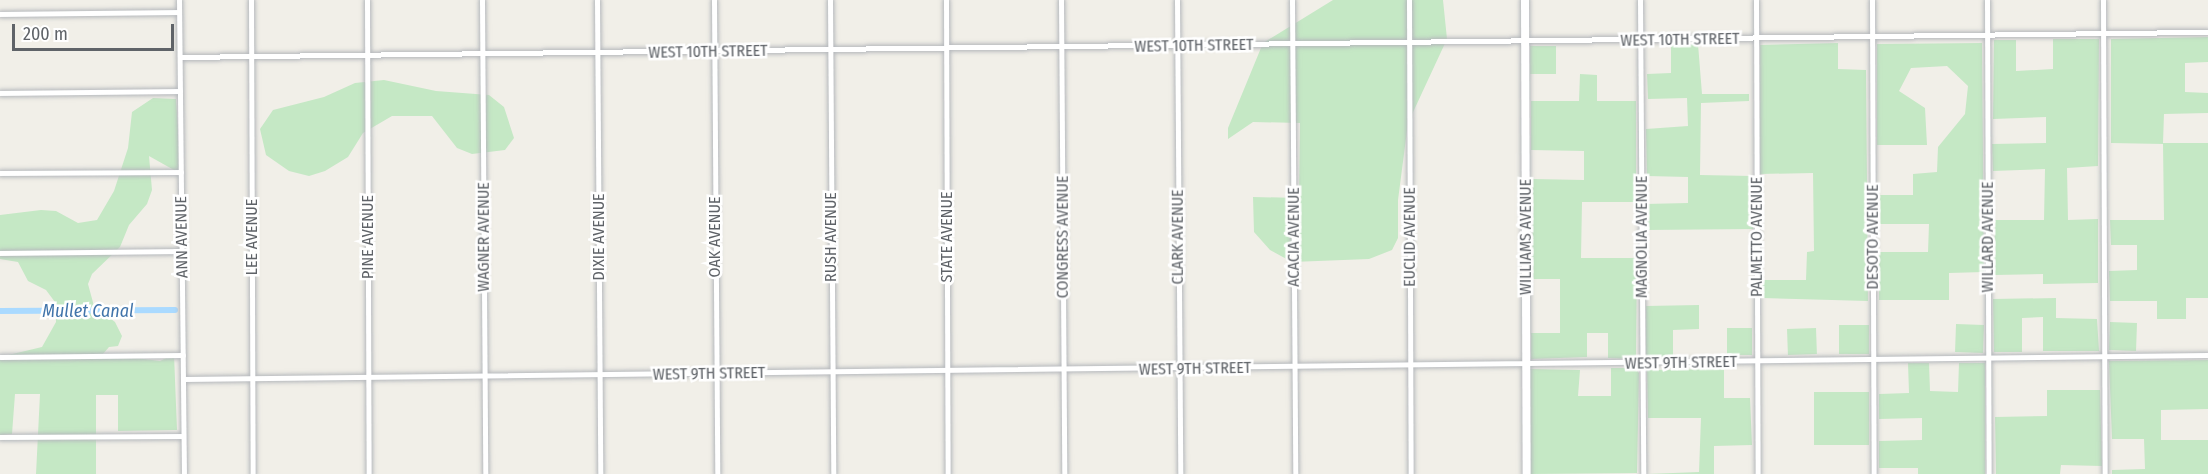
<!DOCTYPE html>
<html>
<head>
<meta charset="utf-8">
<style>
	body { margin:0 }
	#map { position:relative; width:2208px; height:474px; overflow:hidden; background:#f1efe8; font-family:"Fira Sans Condensed",sans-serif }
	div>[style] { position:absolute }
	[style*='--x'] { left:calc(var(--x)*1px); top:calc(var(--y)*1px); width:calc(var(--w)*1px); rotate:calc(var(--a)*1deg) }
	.green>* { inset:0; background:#c5e8c5; transform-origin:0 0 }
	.canal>* { height:6px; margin:-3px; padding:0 3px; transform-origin:3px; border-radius:3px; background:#aadaff }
	.roads { filter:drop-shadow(0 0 2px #b5b8bc) drop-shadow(0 0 2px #b5b8bc) }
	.street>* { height:5px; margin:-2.5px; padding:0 2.5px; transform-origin:2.5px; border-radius:2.5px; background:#fff }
	.secondary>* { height:8px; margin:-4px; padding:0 4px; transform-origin:4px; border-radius:4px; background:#fff }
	span { translate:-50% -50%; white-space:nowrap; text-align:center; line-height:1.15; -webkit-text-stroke:5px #fff; paint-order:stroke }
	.street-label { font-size:16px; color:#5f6368 }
	.water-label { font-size:18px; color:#4174aa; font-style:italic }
	.scale { position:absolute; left:12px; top:24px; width:162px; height:27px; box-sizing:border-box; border:3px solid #5f6368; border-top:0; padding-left:8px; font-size:18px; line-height:21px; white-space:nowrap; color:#5f6368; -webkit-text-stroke:4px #fff; paint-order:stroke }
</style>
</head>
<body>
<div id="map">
	<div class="green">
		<div style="clip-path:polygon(1333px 0,1443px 0,1447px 39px,1408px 123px,1398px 200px,1398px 238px,1392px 250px,1369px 259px,1292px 262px,1270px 250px,1254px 232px,1253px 197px,1299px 198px,1300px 123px,1253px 122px,1228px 139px,1228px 128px,1263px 43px)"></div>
		<div style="clip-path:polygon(2208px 37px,2208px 62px,2185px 63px,2185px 92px,2208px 93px,2208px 113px,2164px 114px,2163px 143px,2208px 143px,2208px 298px,2186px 298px,2186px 319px,2157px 319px,2157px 301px,2110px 301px,2109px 271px,2137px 270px,2137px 245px,2111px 245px,2110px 220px,2164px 220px,2163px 144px,2111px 143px,2111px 39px)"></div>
		<div style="clip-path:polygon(2053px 39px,2099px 39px,2098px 166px,2067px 168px,2068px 220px,2098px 219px,2098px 283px,2043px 284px,2043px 274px,1994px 275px,1995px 220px,2044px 220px,2045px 169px,1993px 171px,1992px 144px,2046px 143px,2046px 117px,1993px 119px,1994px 40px,2016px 40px,2016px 71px,2053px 69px)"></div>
		<div style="clip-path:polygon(1838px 43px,1838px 69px,1866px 70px,1868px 301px,1762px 298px,1761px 280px,1806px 280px,1807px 252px,1814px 251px,1813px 173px,1760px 174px,1760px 45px)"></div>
		<div style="clip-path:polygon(1982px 43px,1984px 272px,1949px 273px,1949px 300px,1879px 300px,1879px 252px,1928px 252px,1929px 224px,1880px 224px,1880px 195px,1913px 195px,1913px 174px,1937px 172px,1938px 147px,1965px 114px,1968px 86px,1947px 66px,1911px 68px,1899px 91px,1925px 108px,1927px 145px,1877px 145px,1877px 44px)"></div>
		<div style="clip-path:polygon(1698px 44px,1702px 94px,1749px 94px,1749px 101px,1701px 103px,1700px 175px,1752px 176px,1753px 229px,1646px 230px,1645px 204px,1688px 203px,1688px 177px,1647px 176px,1646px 129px,1688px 126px,1687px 98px,1648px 99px,1647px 74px,1671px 73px,1671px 45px)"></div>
		<div style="left:1556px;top:46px;width:28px;height:26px;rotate:90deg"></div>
		<div style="clip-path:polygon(1580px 74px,1597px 75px,1597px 101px,1636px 101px,1636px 202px,1582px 202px,1581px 258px,1637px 258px,1636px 359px,1608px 358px,1608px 333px,1587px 333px,1587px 357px,1531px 359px,1531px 333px,1560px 333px,1560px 279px,1532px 279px,1533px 179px,1584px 180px,1584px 151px,1531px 150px,1531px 101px,1579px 101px)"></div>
		<div style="clip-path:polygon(384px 80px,436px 91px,489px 95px,504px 107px,514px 138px,505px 150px,472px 154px,457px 148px,432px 116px,392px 116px,363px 133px,348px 157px,325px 171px,309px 176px,289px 171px,266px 155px,260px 129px,273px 110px,324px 97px,355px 83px)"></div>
		<div style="clip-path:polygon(153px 98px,176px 99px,181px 174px,149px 156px,152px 190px,147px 204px,129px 225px,120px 247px,92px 274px,88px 284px,94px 306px,115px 322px,122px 336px,118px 346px,109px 347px,103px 354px,160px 361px,174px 354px,177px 430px,118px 431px,118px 395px,96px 395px,96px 474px,36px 474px,40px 394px,15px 394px,12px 434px,0 435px,0 357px,42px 347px,56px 322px,55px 302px,46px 290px,28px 281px,18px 262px,0 259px,0 215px,41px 210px,56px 211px,78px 223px,97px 220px,114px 191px,128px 148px,132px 112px)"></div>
		<div style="clip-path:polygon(2056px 298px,2056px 318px,2097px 319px,2099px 351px,2043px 351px,2043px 317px,2022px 318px,2022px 352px,1994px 352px,1993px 299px)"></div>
		<div style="clip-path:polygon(1699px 305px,1699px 329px,1673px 330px,1673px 359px,1646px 358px,1646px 306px)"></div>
		<div style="left:2137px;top:323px;width:28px;height:27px;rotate:92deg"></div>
		<div style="left:1869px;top:325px;width:29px;height:30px;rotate:90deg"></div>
		<div style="left:1984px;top:325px;width:28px;height:28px;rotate:92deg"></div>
		<div style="left:1752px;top:328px;width:27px;height:25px;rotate:90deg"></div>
		<div style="left:1816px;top:328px;width:26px;height:29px;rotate:88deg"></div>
		<div style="clip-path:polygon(2208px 360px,2208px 409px,2161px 410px,2161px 440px,2208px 440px,2208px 474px,2112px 474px,2112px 470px,2145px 469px,2144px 439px,2112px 439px,2109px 361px)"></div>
		<div style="clip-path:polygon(1908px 363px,1929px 363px,1930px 391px,1958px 392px,1959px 363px,1985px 363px,1985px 474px,1918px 474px,1918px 468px,1879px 468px,1879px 441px,1922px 440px,1922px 418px,1879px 419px,1879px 394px,1909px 393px)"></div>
		<div style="clip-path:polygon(1611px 368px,1635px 368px,1639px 373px,1637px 473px,1530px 474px,1530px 369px,1580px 370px,1578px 396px,1611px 396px)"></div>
		<div style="clip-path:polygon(1724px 369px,1724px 398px,1750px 398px,1752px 445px,1714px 446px,1714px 474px,1647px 474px,1699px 472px,1701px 418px,1648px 418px,1647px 370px)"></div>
		<div style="clip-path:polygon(2047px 390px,2100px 390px,2102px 466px,2061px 465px,2060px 474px,1996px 474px,1995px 417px,2047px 416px)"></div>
		<div style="left:1814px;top:392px;width:55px;height:53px"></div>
	</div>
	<div class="canal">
		<div style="--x:0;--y:311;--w:175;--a:-0.3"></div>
	</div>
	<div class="roads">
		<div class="street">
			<div style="--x:179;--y:0;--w:474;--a:89.4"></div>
			<div style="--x:251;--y:0;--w:474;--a:89.8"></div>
			<div style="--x:367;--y:0;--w:474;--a:89.8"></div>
			<div style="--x:482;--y:0;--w:474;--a:89.6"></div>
			<div style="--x:597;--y:0;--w:474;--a:89.6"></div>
			<div style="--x:714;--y:0;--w:474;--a:89.6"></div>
			<div style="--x:830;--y:0;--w:474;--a:89.6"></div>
			<div style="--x:946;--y:0;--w:474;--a:89.8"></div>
			<div style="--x:1061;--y:0;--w:474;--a:89.6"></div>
			<div style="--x:1177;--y:0;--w:474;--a:89.6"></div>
			<div style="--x:1292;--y:0;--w:474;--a:89.6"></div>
			<div style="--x:1409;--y:0;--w:474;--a:89.8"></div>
			<div style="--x:1640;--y:0;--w:474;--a:89.6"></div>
			<div style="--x:1756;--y:0;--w:474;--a:89.8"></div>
			<div style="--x:1872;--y:0;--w:474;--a:89.8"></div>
			<div style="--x:1987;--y:0;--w:474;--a:89.8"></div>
			<div style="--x:2103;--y:0;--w:474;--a:89.8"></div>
			<div style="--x:0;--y:14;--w:179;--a:-0.6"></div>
			<div style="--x:180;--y:57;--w:2028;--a:-0.71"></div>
			<div style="--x:0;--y:93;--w:180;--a:-0.6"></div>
			<div style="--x:0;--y:173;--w:181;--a:-0.3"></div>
			<div style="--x:0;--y:253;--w:182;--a:-0.6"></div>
			<div style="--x:0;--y:357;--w:183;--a:-0.6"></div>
			<div style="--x:183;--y:379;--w:2025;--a:-0.68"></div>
			<div style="--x:0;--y:437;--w:183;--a:-0.3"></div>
		</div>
		<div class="secondary">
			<div style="--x:1525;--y:0;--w:474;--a:89.8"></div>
		</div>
	</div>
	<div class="street-label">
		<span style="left:1680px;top:40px;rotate:-1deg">WEST 10TH STREET</span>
		<span style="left:1194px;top:46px;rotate:-1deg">WEST 10TH STREET</span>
		<span style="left:708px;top:52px;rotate:-1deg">WEST 10TH STREET</span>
		<span style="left:182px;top:237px;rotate:-91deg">ANN AVENUE</span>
		<span style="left:252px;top:237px;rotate:-90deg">LEE AVENUE</span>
		<span style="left:368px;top:237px;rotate:-90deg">PINE AVENUE</span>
		<span style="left:484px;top:237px;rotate:-90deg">WAGNER AVENUE</span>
		<span style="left:599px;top:237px;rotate:-90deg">DIXIE AVENUE</span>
		<span style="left:715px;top:237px;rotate:-90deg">OAK AVENUE</span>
		<span style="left:831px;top:237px;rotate:-90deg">RUSH AVENUE</span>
		<span style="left:947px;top:237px;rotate:-90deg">STATE AVENUE</span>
		<span style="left:1063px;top:237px;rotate:-90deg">CONGRESS AVENUE</span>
		<span style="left:1178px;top:237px;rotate:-90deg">CLARK AVENUE</span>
		<span style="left:1294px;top:237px;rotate:-90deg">ACACIA AVENUE</span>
		<span style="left:1410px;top:237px;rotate:-90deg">EUCLID AVENUE</span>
		<span style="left:1526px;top:237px;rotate:-90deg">WILLIAMS AVENUE</span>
		<span style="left:1642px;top:237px;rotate:-90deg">MAGNOLIA AVENUE</span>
		<span style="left:1757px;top:237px;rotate:-90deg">PALMETTO AVENUE</span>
		<span style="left:1873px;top:237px;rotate:-90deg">DESOTO AVENUE</span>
		<span style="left:1988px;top:237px;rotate:-90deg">WILLARD AVENUE</span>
		<span style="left:1681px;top:363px;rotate:-1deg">WEST 9TH STREET</span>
		<span style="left:1195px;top:369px;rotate:-1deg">WEST 9TH STREET</span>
		<span style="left:709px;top:374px;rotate:-1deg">WEST 9TH STREET</span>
	</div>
	<div class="water-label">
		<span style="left:88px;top:311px">Mullet Canal</span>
	</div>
	<div class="scale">200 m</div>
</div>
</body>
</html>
